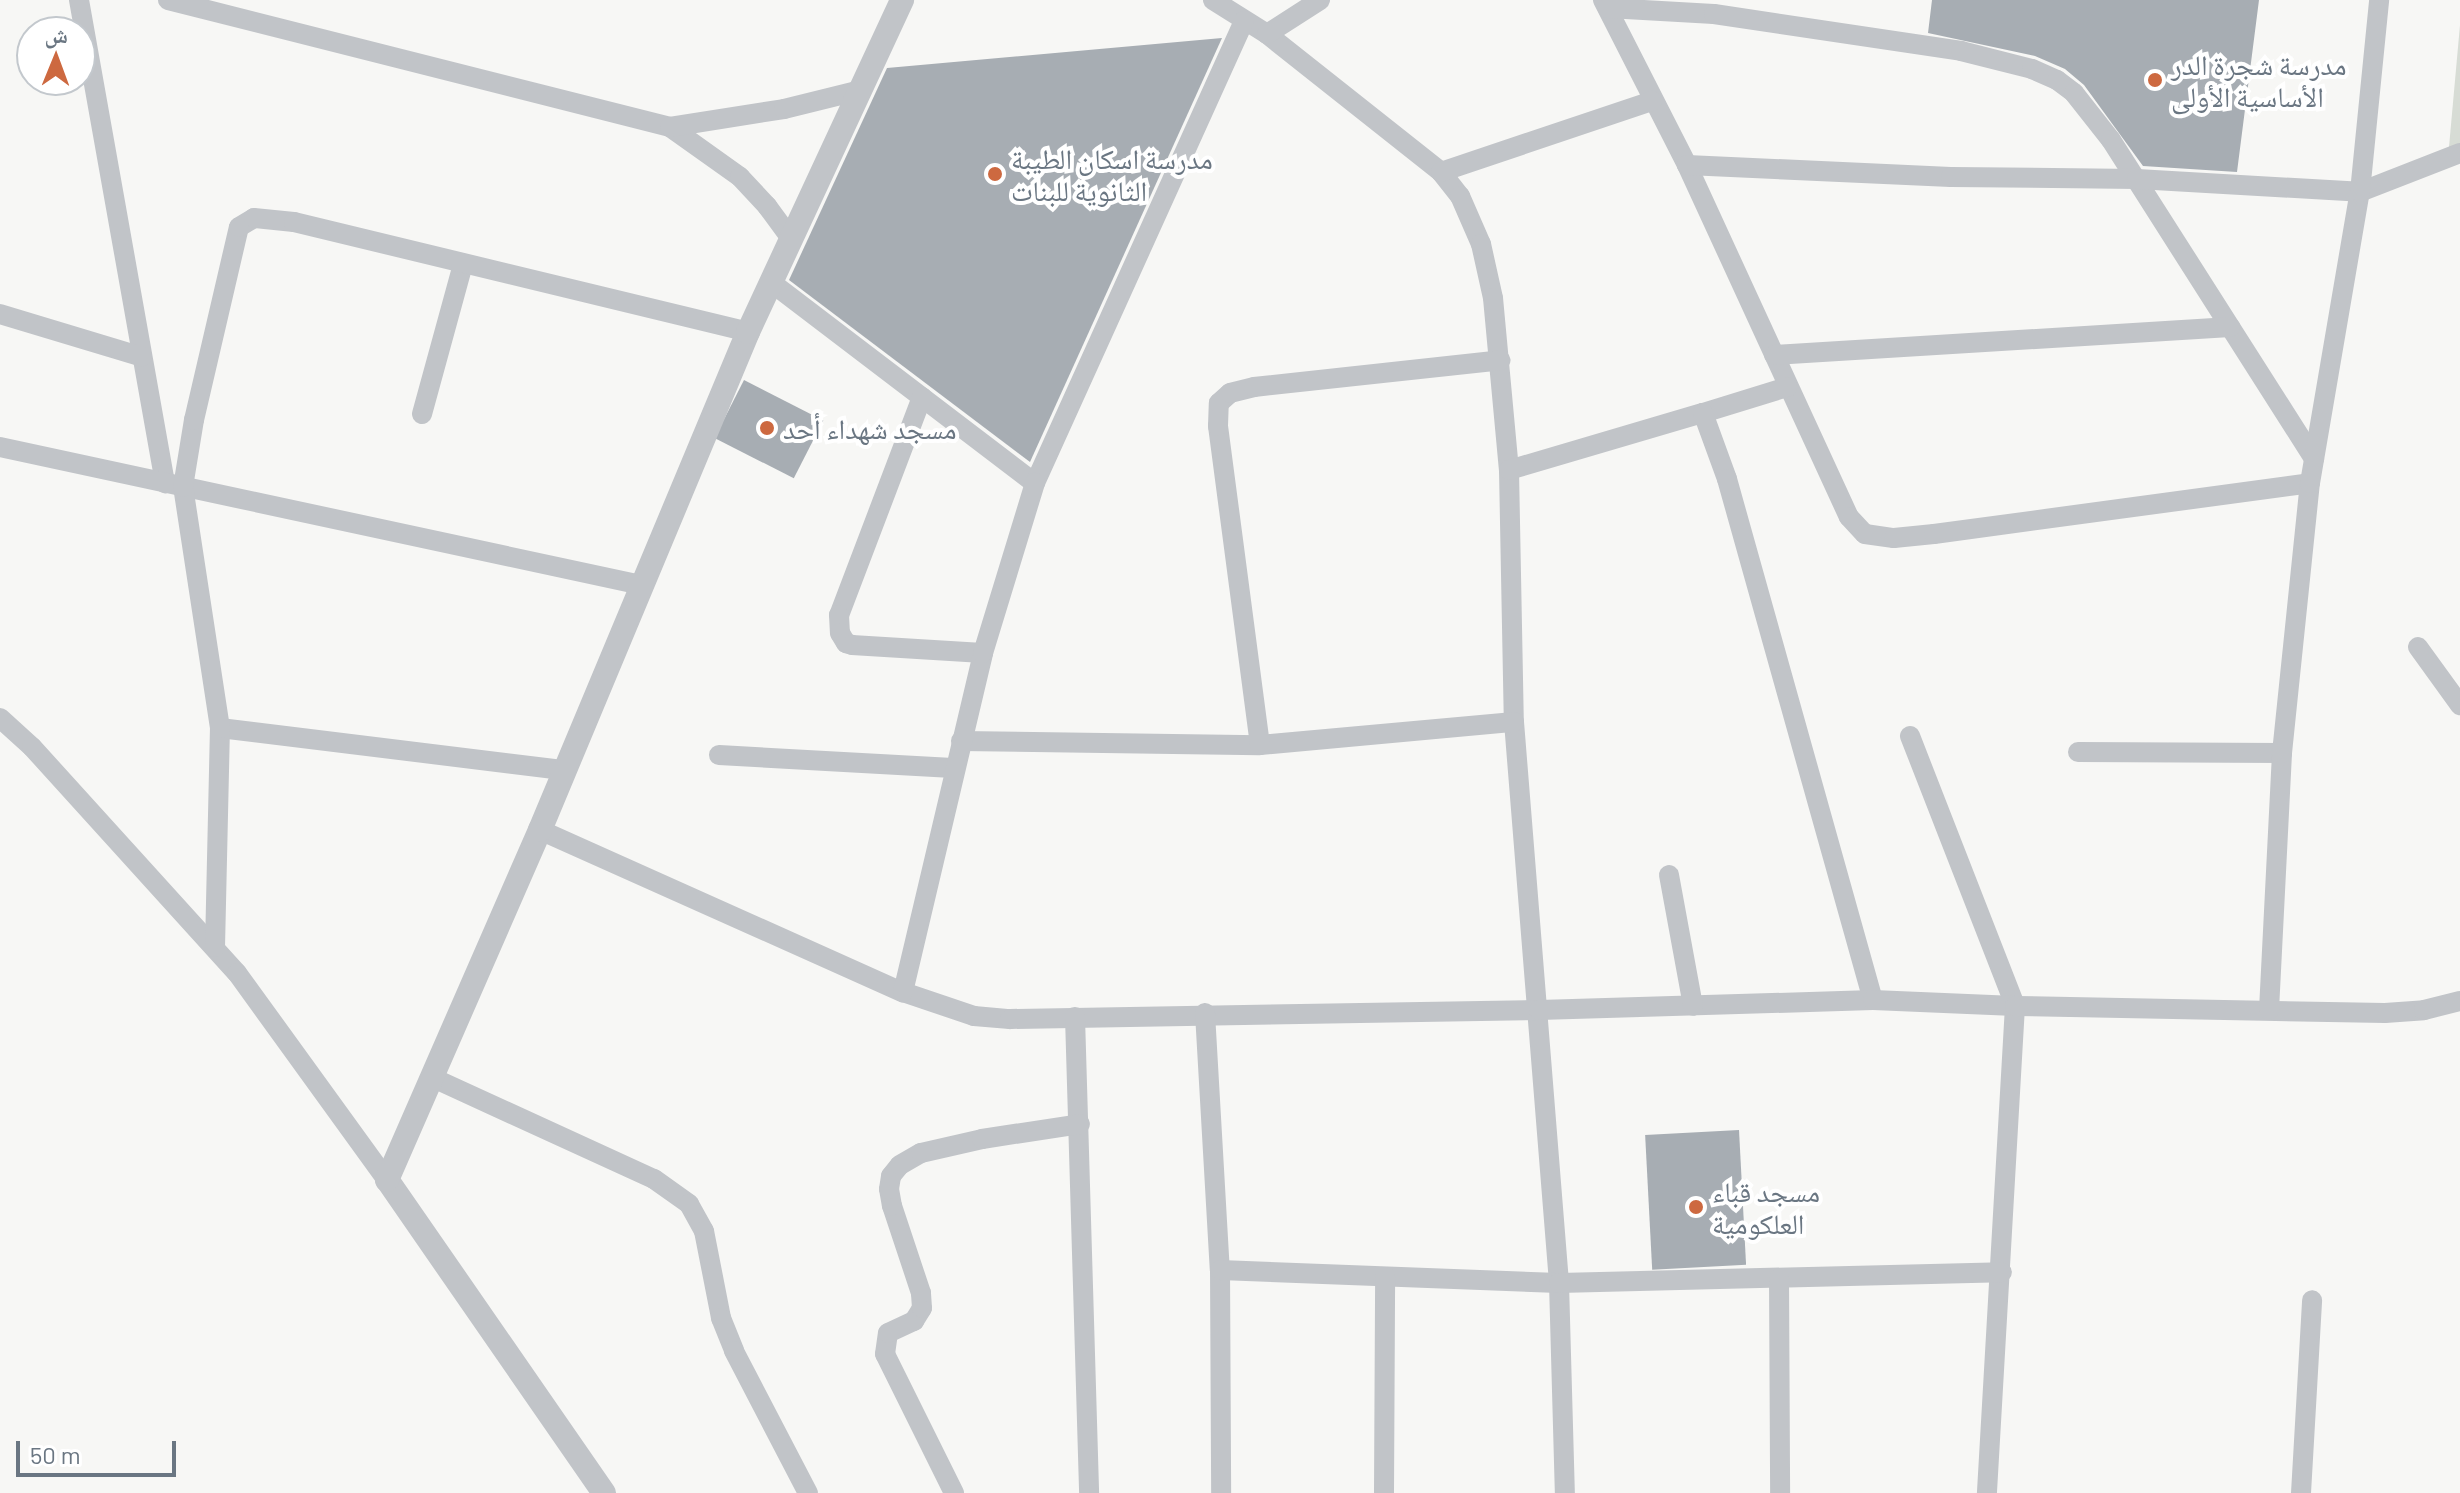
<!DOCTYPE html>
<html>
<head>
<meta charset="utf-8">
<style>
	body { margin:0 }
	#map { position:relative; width:2460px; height:1493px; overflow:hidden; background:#f7f7f5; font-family:Barlow,"Noto Naskh Arabic",sans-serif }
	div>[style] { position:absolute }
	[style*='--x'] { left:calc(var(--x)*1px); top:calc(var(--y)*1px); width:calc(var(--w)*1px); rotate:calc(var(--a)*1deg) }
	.green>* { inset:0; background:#d7dcd5 }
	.building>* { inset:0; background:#a7adb3; transform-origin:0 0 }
	.minor>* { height:20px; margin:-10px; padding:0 10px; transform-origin:10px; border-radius:10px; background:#c1c4c8 }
	.tertiary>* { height:24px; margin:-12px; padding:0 12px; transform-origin:12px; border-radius:12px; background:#c1c4c8 }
	.dots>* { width:22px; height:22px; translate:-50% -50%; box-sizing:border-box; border:4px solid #fff; border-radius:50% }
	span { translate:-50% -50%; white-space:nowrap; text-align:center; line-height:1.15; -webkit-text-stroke:8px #fff; paint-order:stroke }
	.poi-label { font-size:28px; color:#6a7682 }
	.left { translate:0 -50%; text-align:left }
	.north { position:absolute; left:16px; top:16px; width:80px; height:80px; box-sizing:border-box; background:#fff; border:2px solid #c3c8cd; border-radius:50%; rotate:1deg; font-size:22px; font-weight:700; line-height:32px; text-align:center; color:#6a7682 }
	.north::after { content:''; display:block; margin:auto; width:28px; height:36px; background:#cd6940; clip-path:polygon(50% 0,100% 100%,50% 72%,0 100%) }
	.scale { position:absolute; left:16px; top:1441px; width:160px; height:36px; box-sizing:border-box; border:4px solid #6a7682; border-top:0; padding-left:10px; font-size:24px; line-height:28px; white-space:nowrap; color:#6a7682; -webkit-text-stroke:6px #fff; paint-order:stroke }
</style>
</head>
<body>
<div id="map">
	<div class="green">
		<div style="clip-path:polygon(2460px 25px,2460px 153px,2448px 158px)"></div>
	</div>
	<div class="building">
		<div style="clip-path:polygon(1932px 0,2259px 0,2237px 172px,2143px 166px,2084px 85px,2065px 69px,2035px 56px,1928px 33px)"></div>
		<div style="clip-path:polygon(1222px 38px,1030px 462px,789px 280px,887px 68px)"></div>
		<div style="left:744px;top:380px;width:89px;height:65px;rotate:27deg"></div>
		<div style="left:1739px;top:1130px;width:135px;height:94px;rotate:87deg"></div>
	</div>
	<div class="minor">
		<div style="--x:79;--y:0;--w:491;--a:79.9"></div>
		<div style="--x:168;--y:0;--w:518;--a:14.2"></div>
		<div style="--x:670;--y:127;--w:86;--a:35.5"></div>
		<div style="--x:740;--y:177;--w:40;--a:47"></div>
		<div style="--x:767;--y:206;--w:42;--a:53.7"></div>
		<div style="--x:1213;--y:0;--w:64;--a:32.2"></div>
		<div style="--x:1267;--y:34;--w:222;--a:38.4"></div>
		<div style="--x:1441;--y:172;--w:31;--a:52"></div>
		<div style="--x:1460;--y:196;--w:52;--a:66.4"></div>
		<div style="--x:1481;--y:244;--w:55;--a:77.5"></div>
		<div style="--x:1493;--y:298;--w:173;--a:84.7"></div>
		<div style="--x:1509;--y:470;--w:252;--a:88.9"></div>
		<div style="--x:1514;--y:722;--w:563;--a:85.41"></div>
		<div style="--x:1559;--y:1283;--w:210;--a:88.4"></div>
		<div style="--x:1603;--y:0;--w:185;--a:63"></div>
		<div style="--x:1687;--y:165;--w:387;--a:65.3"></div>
		<div style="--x:1849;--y:517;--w:23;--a:47"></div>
		<div style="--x:1865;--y:534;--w:29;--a:8"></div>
		<div style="--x:1894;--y:538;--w:40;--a:-5.7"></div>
		<div style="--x:1934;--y:534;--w:379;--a:-7.7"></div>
		<div style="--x:1608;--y:8;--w:106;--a:3.2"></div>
		<div style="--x:1714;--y:14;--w:250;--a:8.5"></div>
		<div style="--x:1961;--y:51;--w:73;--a:14.2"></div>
		<div style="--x:2032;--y:69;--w:27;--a:24"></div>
		<div style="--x:2057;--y:80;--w:21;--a:37"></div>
		<div style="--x:2074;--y:93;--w:60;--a:51.8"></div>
		<div style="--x:2111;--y:140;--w:378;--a:57.5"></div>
		<div style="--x:1267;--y:34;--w:63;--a:-32.7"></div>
		<div style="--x:670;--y:127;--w:115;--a:-9"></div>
		<div style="--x:784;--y:109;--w:75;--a:-13.9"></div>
		<div style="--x:1687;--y:165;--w:264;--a:2.6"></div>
		<div style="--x:1951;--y:177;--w:186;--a:0.6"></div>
		<div style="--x:2137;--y:179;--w:223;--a:3.3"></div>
		<div style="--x:2360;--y:192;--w:107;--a:-21.3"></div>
		<div style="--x:1441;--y:172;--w:223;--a:-18.6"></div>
		<div style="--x:772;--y:283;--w:330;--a:37.3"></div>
		<div style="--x:1035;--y:483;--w:507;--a:-65.66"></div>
		<div style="--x:0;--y:314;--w:148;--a:16.8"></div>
		<div style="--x:1774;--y:355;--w:457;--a:-3.5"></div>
		<div style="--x:922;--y:397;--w:233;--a:110.8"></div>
		<div style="--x:839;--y:615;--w:18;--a:87"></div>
		<div style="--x:840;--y:633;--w:12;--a:59"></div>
		<div style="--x:846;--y:643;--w:6;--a:18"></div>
		<div style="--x:852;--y:645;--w:131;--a:3.5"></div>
		<div style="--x:1703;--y:413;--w:88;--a:-17.2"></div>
		<div style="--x:422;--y:414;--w:156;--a:-74.7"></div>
		<div style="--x:0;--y:447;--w:656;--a:12.15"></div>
		<div style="--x:1509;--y:470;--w:202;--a:-16.4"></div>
		<div style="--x:1703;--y:413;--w:70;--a:70"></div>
		<div style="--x:1727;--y:479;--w:541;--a:74.35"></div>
		<div style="--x:2418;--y:647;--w:72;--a:54.1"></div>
		<div style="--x:0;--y:718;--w:43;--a:42.2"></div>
		<div style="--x:32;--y:747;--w:305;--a:47.8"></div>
		<div style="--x:237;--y:973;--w:256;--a:54.1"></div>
		<div style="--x:220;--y:728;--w:347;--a:7"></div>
		<div style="--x:1910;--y:736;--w:290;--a:68.7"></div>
		<div style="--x:2015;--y:1006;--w:488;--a:93.3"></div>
		<div style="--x:961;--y:741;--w:299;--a:0.8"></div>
		<div style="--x:1260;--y:745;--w:255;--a:-5.2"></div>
		<div style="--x:1260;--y:745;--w:322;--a:-97.5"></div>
		<div style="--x:1218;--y:426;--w:23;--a:-88"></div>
		<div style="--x:1219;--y:403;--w:15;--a:-42"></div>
		<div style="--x:1230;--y:393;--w:25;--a:-14"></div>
		<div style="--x:1254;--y:387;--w:248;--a:-6.2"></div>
		<div style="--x:2078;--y:752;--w:204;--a:0.3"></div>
		<div style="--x:719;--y:755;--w:234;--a:3.2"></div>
		<div style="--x:540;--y:830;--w:398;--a:24.1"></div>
		<div style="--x:903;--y:992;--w:75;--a:18.7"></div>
		<div style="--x:974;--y:1016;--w:36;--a:5"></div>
		<div style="--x:1010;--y:1019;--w:529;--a:-0.97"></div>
		<div style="--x:1539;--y:1010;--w:334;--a:-1.7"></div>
		<div style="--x:1873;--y:1000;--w:142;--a:2.4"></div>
		<div style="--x:2015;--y:1006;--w:370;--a:1.1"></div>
		<div style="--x:2385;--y:1013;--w:39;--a:-4"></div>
		<div style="--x:2424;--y:1010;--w:37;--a:-14"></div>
		<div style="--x:1669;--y:875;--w:133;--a:79.6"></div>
		<div style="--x:215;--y:947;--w:219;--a:-88.7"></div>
		<div style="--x:220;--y:728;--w:244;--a:-98.7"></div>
		<div style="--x:183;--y:487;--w:68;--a:-80.7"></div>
		<div style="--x:194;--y:420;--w:198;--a:-76.9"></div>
		<div style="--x:239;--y:227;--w:17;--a:-31"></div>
		<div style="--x:254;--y:218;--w:40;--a:5.7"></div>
		<div style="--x:294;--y:222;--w:467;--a:13.6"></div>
		<div style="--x:903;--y:992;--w:348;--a:-76.7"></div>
		<div style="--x:983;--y:653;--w:178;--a:-73"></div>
		<div style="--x:2269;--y:1010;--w:257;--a:-87.1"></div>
		<div style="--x:2282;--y:753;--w:271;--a:-84.1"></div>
		<div style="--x:2310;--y:483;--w:295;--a:-80.3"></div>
		<div style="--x:2360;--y:192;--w:193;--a:-84.3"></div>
		<div style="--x:1205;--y:1013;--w:257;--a:86.7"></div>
		<div style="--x:1220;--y:1270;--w:223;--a:89.7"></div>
		<div style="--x:1075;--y:1017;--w:476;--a:88.3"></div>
		<div style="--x:431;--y:1077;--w:245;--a:24.6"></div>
		<div style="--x:654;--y:1179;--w:43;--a:35.5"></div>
		<div style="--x:689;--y:1204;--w:31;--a:61"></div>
		<div style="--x:704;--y:1231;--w:89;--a:78.9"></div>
		<div style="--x:721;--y:1318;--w:35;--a:68"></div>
		<div style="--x:734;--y:1351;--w:160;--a:62.5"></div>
		<div style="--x:1220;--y:1270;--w:339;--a:2.2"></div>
		<div style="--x:1559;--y:1283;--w:443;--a:-1.4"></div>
		<div style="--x:1779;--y:1278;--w:215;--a:89.7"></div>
		<div style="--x:954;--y:1493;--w:155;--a:-116.4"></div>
		<div style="--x:885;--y:1354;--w:21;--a:-82"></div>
		<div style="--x:888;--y:1333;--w:29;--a:-25"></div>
		<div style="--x:914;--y:1321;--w:15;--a:-58"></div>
		<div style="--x:922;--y:1308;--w:15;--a:-94"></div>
		<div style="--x:921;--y:1293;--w:92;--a:-108.4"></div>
		<div style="--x:892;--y:1206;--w:17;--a:-100"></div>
		<div style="--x:889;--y:1189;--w:13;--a:-81"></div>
		<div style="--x:891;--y:1176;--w:14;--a:-51"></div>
		<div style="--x:900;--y:1165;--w:24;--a:-30"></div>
		<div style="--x:921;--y:1153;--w:63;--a:-12.9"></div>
		<div style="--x:982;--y:1139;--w:99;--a:-8.7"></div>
		<div style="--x:1384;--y:1493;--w:216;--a:-89.7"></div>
		<div style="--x:2301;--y:1493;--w:193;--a:-86.7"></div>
	</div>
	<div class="tertiary">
		<div style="--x:604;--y:1493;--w:381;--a:-124.7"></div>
		<div style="--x:387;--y:1180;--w:382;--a:-66.4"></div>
		<div style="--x:540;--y:830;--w:540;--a:-67.33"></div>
		<div style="--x:748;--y:332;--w:366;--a:-65.1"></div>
	</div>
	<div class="dots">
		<div style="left:2155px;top:80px;background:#cd6940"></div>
		<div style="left:995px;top:174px;background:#cd6940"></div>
		<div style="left:767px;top:428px;background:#cd6940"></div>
		<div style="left:1696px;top:1207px;background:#cd6940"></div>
	</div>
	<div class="poi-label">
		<span class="left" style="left:2171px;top:80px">مدرسة شجرة الدر<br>الأساسية الأولى</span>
		<span class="left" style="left:1011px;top:174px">مدرسة اسكان الطيبة<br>الثانوية للبنات</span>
		<span class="left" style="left:783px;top:428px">مسجد شهداء أحد</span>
		<span class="left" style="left:1712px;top:1207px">مسجد قباء<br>العلكومية</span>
	</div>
	<div class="north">ش</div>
	<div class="scale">50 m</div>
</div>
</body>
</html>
